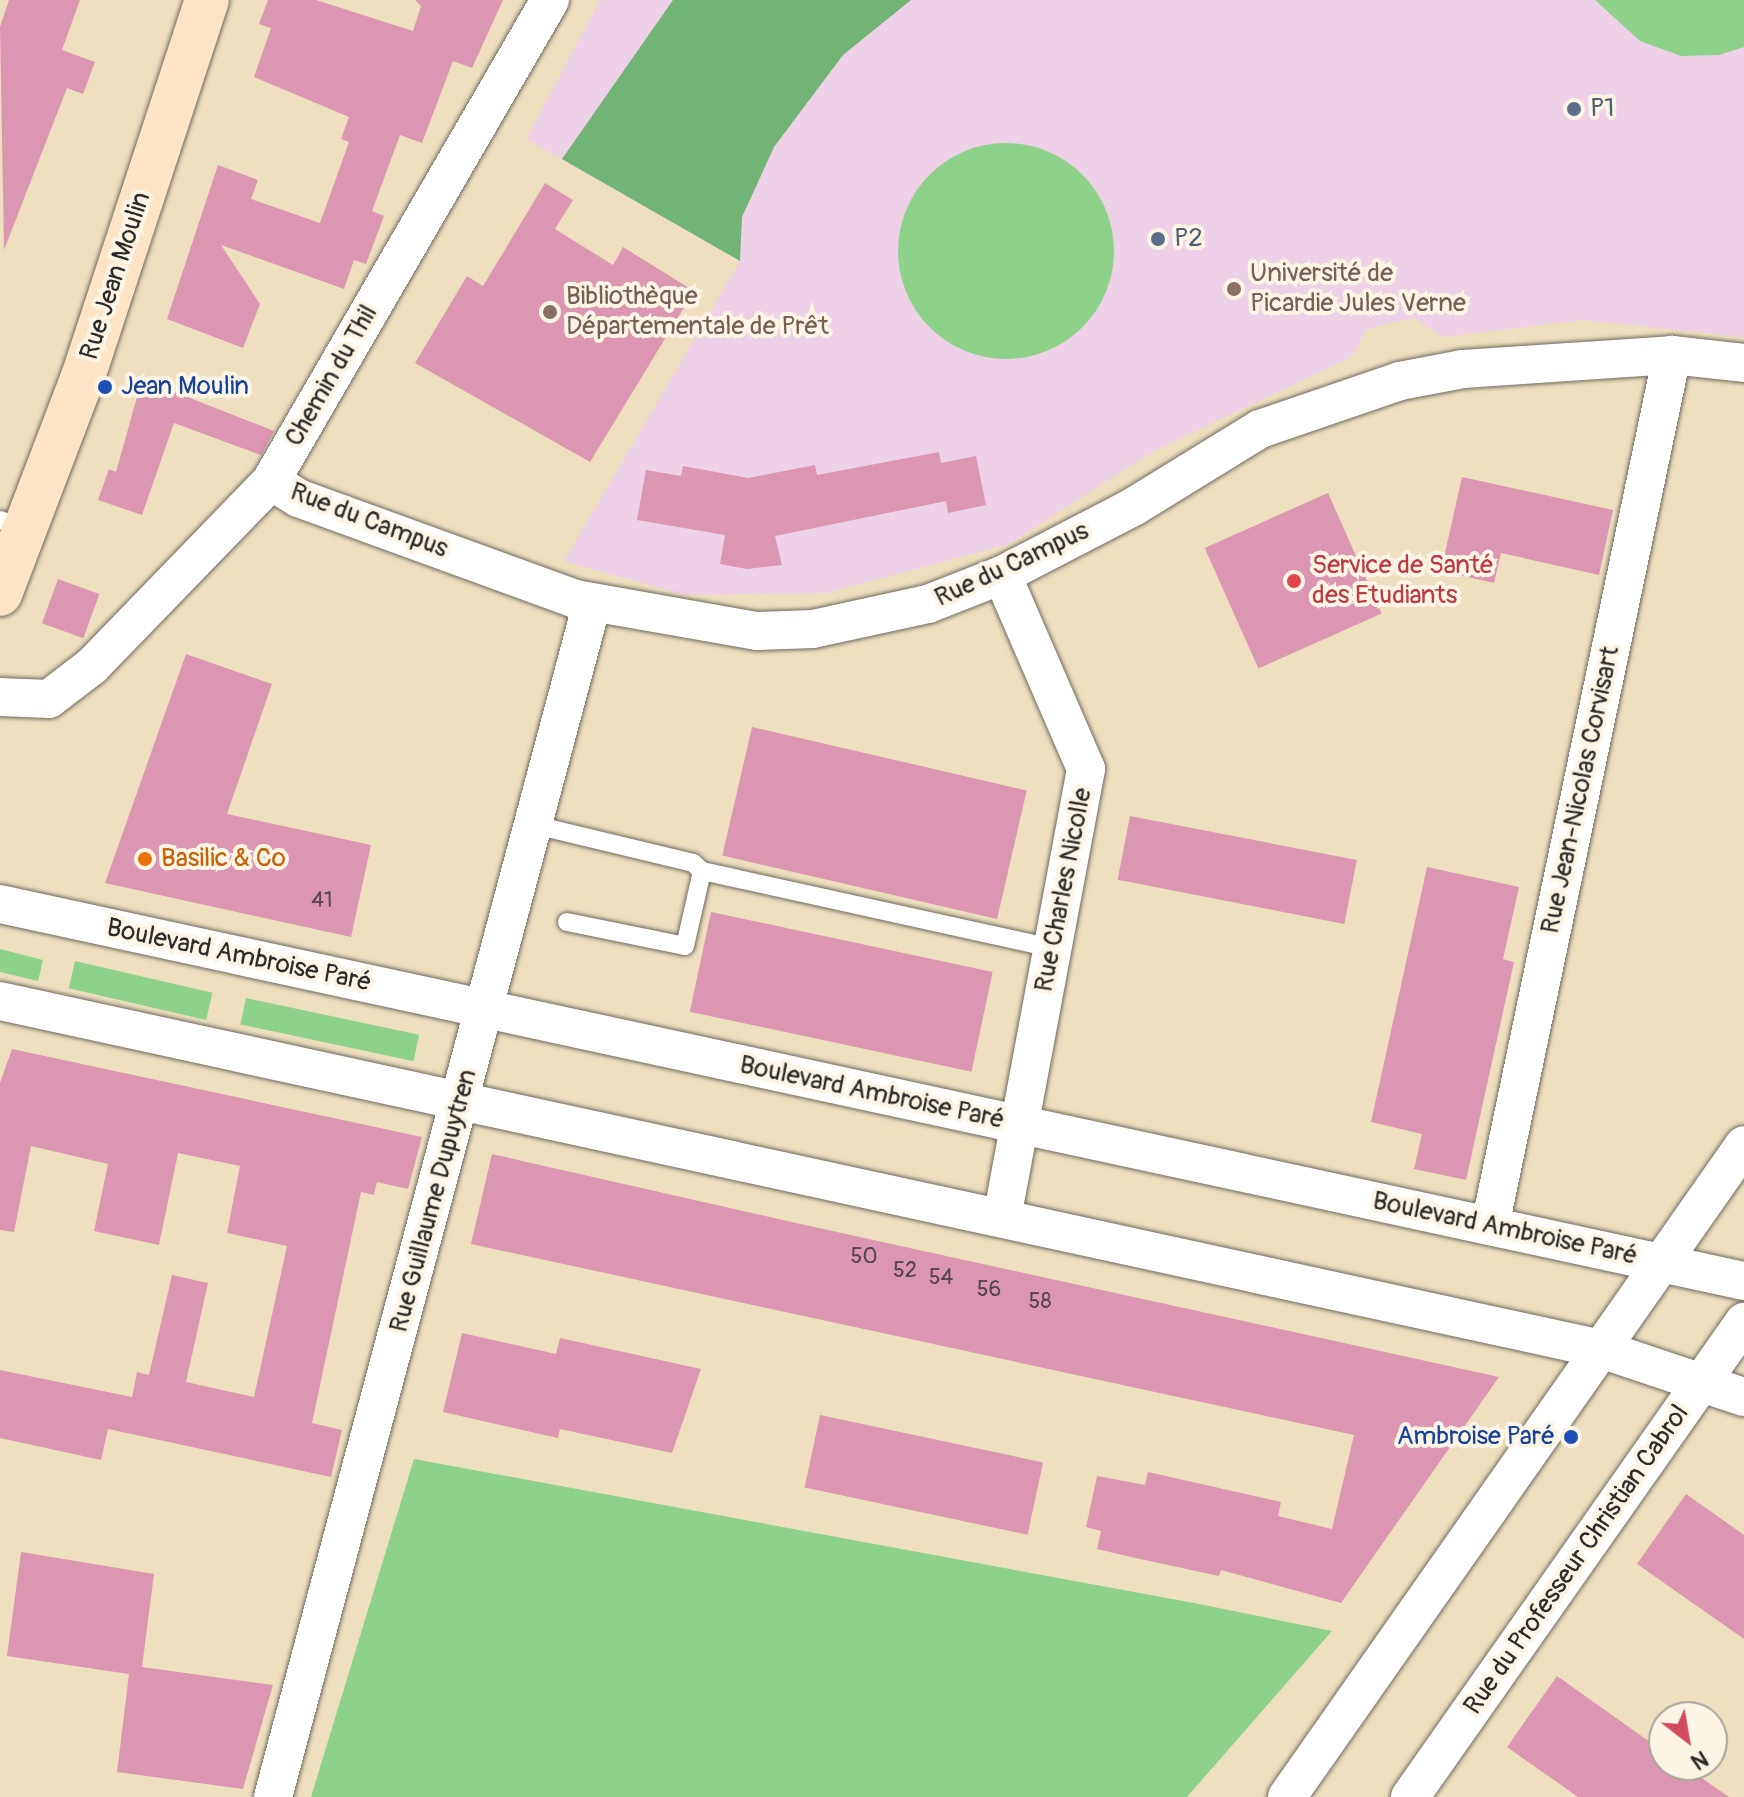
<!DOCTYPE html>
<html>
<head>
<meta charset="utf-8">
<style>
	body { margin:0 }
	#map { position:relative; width:1744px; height:1797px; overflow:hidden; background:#eee0bf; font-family:Pangolin,sans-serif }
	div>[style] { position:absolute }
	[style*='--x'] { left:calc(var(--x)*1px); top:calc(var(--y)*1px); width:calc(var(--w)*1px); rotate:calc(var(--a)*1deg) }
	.built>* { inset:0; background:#eed0e7 }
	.green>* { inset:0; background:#8ed18a; transform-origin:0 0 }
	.round { border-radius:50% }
	.forest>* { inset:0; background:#72b376 }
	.building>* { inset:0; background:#db96b1; transform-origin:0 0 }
	.roads { filter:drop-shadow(0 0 2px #6f6a5f) drop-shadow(0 0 2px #6f6a5f) }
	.lane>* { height:18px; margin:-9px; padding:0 9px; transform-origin:9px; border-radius:9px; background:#fff }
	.street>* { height:38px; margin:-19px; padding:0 19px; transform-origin:19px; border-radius:19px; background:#fff }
	.secondary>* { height:44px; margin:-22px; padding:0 22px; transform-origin:22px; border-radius:22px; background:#fee4c5 }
	.dots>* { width:22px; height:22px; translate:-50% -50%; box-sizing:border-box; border:4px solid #fcf5e5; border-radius:50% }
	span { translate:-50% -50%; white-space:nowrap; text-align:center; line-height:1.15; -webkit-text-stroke:8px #fcf5e5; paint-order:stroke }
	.number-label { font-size:22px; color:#57464c }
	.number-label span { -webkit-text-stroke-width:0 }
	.service-label { font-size:26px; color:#4e5e75 }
	.left { translate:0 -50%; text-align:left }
	.education-label { font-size:26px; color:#785e54 }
	.street-label { font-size:26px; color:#2b2b2b }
	.transit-label { font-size:26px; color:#164399 }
	.right { translate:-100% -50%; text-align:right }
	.health-label { font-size:26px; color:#be3a42 }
	.food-label { font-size:26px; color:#c56008 }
	.north { position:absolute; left:1648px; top:1701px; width:80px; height:80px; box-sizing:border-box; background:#fcf5e5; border:2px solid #a8a49b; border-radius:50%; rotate:149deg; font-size:22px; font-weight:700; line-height:32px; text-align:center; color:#2b2b2b }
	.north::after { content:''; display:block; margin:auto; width:28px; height:36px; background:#d1495b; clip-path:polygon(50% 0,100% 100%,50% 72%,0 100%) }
</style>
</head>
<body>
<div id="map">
	<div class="built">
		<div style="clip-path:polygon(600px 0,1744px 0,1744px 337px,1582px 320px,1443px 337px,1414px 318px,1386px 324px,1366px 330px,1352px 357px,1154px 451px,1009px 544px,826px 593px,684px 595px,564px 561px,740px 261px,526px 139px)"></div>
	</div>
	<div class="green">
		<div style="clip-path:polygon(1595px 0,1744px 0,1744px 47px,1719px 55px,1681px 56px,1640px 41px)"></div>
		<div class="round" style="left:898px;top:143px;width:216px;height:216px"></div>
		<div style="clip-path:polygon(0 949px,43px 960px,38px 981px,0 972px)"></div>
		<div style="left:75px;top:961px;width:141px;height:28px;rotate:13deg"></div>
		<div style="left:246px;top:998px;width:177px;height:27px;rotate:12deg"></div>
		<div style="clip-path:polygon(414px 1459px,1194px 1603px,1332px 1631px,1187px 1797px,311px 1797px)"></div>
	</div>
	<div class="forest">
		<div style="clip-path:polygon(673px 0,911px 0,843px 55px,774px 147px,742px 217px,740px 261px,562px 159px)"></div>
	</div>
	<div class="building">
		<div style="clip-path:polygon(9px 0,80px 0,62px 50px,95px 62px,83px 94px,67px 88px,4px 250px,0 27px)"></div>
		<div style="clip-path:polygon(268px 0,316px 0,413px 31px,421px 6px,415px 0,503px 0,472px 68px,453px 61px,422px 143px,400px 135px,372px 211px,384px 216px,366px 264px,354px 260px,344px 289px,221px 245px,260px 304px,243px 348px,167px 319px,218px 165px,258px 180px,251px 199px,320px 223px,349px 142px,341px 139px,349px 117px,254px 77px,271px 28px,259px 24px)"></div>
		<div style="clip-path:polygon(545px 183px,573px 200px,555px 229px,613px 265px,623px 247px,694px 291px,590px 462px,415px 363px,467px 276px,483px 286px)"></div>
		<div style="clip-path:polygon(142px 379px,274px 431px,261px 455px,174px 423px,142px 515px,98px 500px,109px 469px,116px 472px)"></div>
		<div style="clip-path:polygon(939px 452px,941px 463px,976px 456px,986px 505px,948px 513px,946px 501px,775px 536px,782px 565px,747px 569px,720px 564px,725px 535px,637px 520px,646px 470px,681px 476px,683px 466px,748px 478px,815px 465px,817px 475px)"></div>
		<div style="clip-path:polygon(1462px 477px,1613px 510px,1599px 575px,1501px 553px,1494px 583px,1441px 571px)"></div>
		<div style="left:1328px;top:493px;width:132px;height:135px;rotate:66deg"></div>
		<div style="left:58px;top:579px;width:44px;height:47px;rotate:20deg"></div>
		<div style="clip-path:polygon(186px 654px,272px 684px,227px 814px,371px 845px,351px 937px,105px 883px)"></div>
		<div style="left:752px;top:727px;width:282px;height:132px;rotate:13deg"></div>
		<div style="left:1130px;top:816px;width:231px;height:65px;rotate:11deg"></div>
		<div style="clip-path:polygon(1427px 867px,1519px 887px,1503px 959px,1514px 962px,1466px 1180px,1414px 1169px,1422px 1134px,1371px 1122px)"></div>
		<div style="left:711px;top:912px;width:288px;height:102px;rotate:12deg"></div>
		<div style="clip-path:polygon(12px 1049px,422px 1137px,408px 1189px,377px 1182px,374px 1195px,361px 1192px,312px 1423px,342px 1430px,331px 1477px,108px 1429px,101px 1460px,0 1438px,0 1370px,132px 1397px,137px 1372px,149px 1375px,172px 1275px,208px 1283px,186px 1382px,254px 1397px,287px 1246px,227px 1233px,240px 1166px,178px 1153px,159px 1245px,94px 1231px,108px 1164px,31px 1146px,14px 1232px,0 1230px,0 1083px)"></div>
		<div style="clip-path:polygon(492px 1154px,796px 1223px,1499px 1377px,1341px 1603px,1221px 1570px,1219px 1576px,1131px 1557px,1097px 1549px,1101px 1531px,1086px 1527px,1097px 1476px,1145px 1485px,1148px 1472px,1259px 1497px,1281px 1502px,1278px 1516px,1332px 1529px,1354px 1435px,471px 1244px)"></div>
		<div style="clip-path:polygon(462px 1333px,556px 1354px,560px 1338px,701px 1369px,672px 1453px,560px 1429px,558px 1438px,443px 1412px)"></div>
		<div style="left:820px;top:1415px;width:228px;height:74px;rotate:12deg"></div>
		<div style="clip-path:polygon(1686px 1494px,1744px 1535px,1744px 1639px,1637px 1564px)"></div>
		<div style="clip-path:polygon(21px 1552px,154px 1574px,142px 1667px,273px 1685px,243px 1789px,117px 1772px,129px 1674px,7px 1656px)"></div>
		<div style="clip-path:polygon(1557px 1676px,1664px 1752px,1664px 1765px,1683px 1765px,1729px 1797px,1578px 1797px,1507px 1747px)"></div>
	</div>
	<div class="roads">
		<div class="lane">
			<div style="--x:0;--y:520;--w:24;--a:19"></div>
			<div style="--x:535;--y:825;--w:163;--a:13.5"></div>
			<div style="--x:693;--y:863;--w:12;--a:42"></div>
			<div style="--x:702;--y:871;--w:359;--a:12.4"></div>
			<div style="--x:567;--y:922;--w:120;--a:11.5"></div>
			<div style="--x:685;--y:946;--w:77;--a:-77.2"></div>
		</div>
		<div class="street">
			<div style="--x:271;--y:481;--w:32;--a:32"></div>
			<div style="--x:298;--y:498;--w:295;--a:20"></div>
			<div style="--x:575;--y:599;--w:185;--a:10"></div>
			<div style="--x:757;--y:631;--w:56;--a:-2"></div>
			<div style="--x:813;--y:629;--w:118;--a:-12.3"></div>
			<div style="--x:928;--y:604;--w:79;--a:-21.4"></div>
			<div style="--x:1002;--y:575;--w:148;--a:-27.4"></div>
			<div style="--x:1133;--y:507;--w:149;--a:-31.6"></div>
			<div style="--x:1260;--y:429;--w:148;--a:-18.9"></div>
			<div style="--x:1400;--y:381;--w:64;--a:-10.8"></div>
			<div style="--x:1463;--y:369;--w:209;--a:-3.8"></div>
			<div style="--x:1672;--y:355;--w:72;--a:6.3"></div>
			<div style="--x:0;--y:697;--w:49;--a:2.3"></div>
			<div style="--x:49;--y:699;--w:54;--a:-37.5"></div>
			<div style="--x:92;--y:666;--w:257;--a:-45.9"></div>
			<div style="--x:271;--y:481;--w:556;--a:-59.88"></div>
			<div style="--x:0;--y:904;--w:1784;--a:12.2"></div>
			<div style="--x:0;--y:1001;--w:1638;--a:12.26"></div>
			<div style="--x:1601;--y:1349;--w:151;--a:18.6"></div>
			<div style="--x:1002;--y:1218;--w:457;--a:-79.4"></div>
			<div style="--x:1086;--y:769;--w:211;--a:-113.4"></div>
			<div style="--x:1490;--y:1226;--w:890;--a:-78.2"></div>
			<div style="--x:273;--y:1797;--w:1236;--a:-75.04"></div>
			<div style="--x:1287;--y:1797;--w:796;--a:-54.97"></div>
			<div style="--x:1410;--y:1797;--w:581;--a:-54.89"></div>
		</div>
		<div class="secondary">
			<div style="--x:0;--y:594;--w:232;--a:-69.1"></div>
			<div style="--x:83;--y:377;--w:397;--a:-71.8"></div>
		</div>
	</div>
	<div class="dots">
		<div style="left:1574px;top:109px;background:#5c6f8a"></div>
		<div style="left:1158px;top:239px;background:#5c6f8a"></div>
		<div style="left:1234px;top:289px;background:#8d6e63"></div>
		<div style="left:550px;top:312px;background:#8d6e63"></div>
		<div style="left:105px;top:387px;background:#1a4fb4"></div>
		<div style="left:1294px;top:581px;background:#e0444e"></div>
		<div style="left:145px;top:859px;background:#e8710a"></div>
		<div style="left:1571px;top:1437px;background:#1a4fb4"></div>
	</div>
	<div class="number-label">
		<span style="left:322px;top:901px">41</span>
		<span style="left:864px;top:1257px">50</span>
		<span style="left:905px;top:1271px">52</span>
		<span style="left:941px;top:1278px">54</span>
		<span style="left:989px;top:1290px">56</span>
		<span style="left:1040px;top:1302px">58</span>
	</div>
	<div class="service-label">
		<span class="left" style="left:1590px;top:109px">P1</span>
		<span class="left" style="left:1174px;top:239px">P2</span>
	</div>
	<div class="education-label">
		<span class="left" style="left:1250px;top:289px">Université de<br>Picardie Jules Verne</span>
		<span class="left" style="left:566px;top:312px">Bibliothèque<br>Départementale de Prêt</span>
	</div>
	<div class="street-label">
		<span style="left:116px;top:276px;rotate:-72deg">Rue Jean Moulin</span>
		<span style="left:332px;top:376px;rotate:-60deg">Chemin du Thil</span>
		<span style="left:369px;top:521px;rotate:21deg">Rue du Campus</span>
		<span style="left:1012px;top:565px;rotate:-25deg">Rue du Campus</span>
		<span style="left:1581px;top:790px;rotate:-78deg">Rue Jean-Nicolas Corvisart</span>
		<span style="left:1064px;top:890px;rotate:-79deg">Rue Charles Nicolle</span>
		<span style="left:239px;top:956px;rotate:12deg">Boulevard Ambroise Paré</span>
		<span style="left:872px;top:1093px;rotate:12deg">Boulevard Ambroise Paré</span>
		<span style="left:434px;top:1201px;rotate:-75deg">Rue Guillaume Dupuytren</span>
		<span style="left:1505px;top:1229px;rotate:12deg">Boulevard Ambroise Paré</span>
		<span style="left:1577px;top:1560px;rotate:-55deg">Rue du Professeur Christian Cabrol</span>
	</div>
	<div class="transit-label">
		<span class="left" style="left:121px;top:387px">Jean Moulin</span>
		<span class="right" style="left:1555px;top:1437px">Ambroise Paré</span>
	</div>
	<div class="health-label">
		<span class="left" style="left:1312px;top:581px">Service de Santé<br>des Etudiants</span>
	</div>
	<div class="food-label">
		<span class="left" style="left:161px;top:859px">Basilic &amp; Co</span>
	</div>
	<div class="north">N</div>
</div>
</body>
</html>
